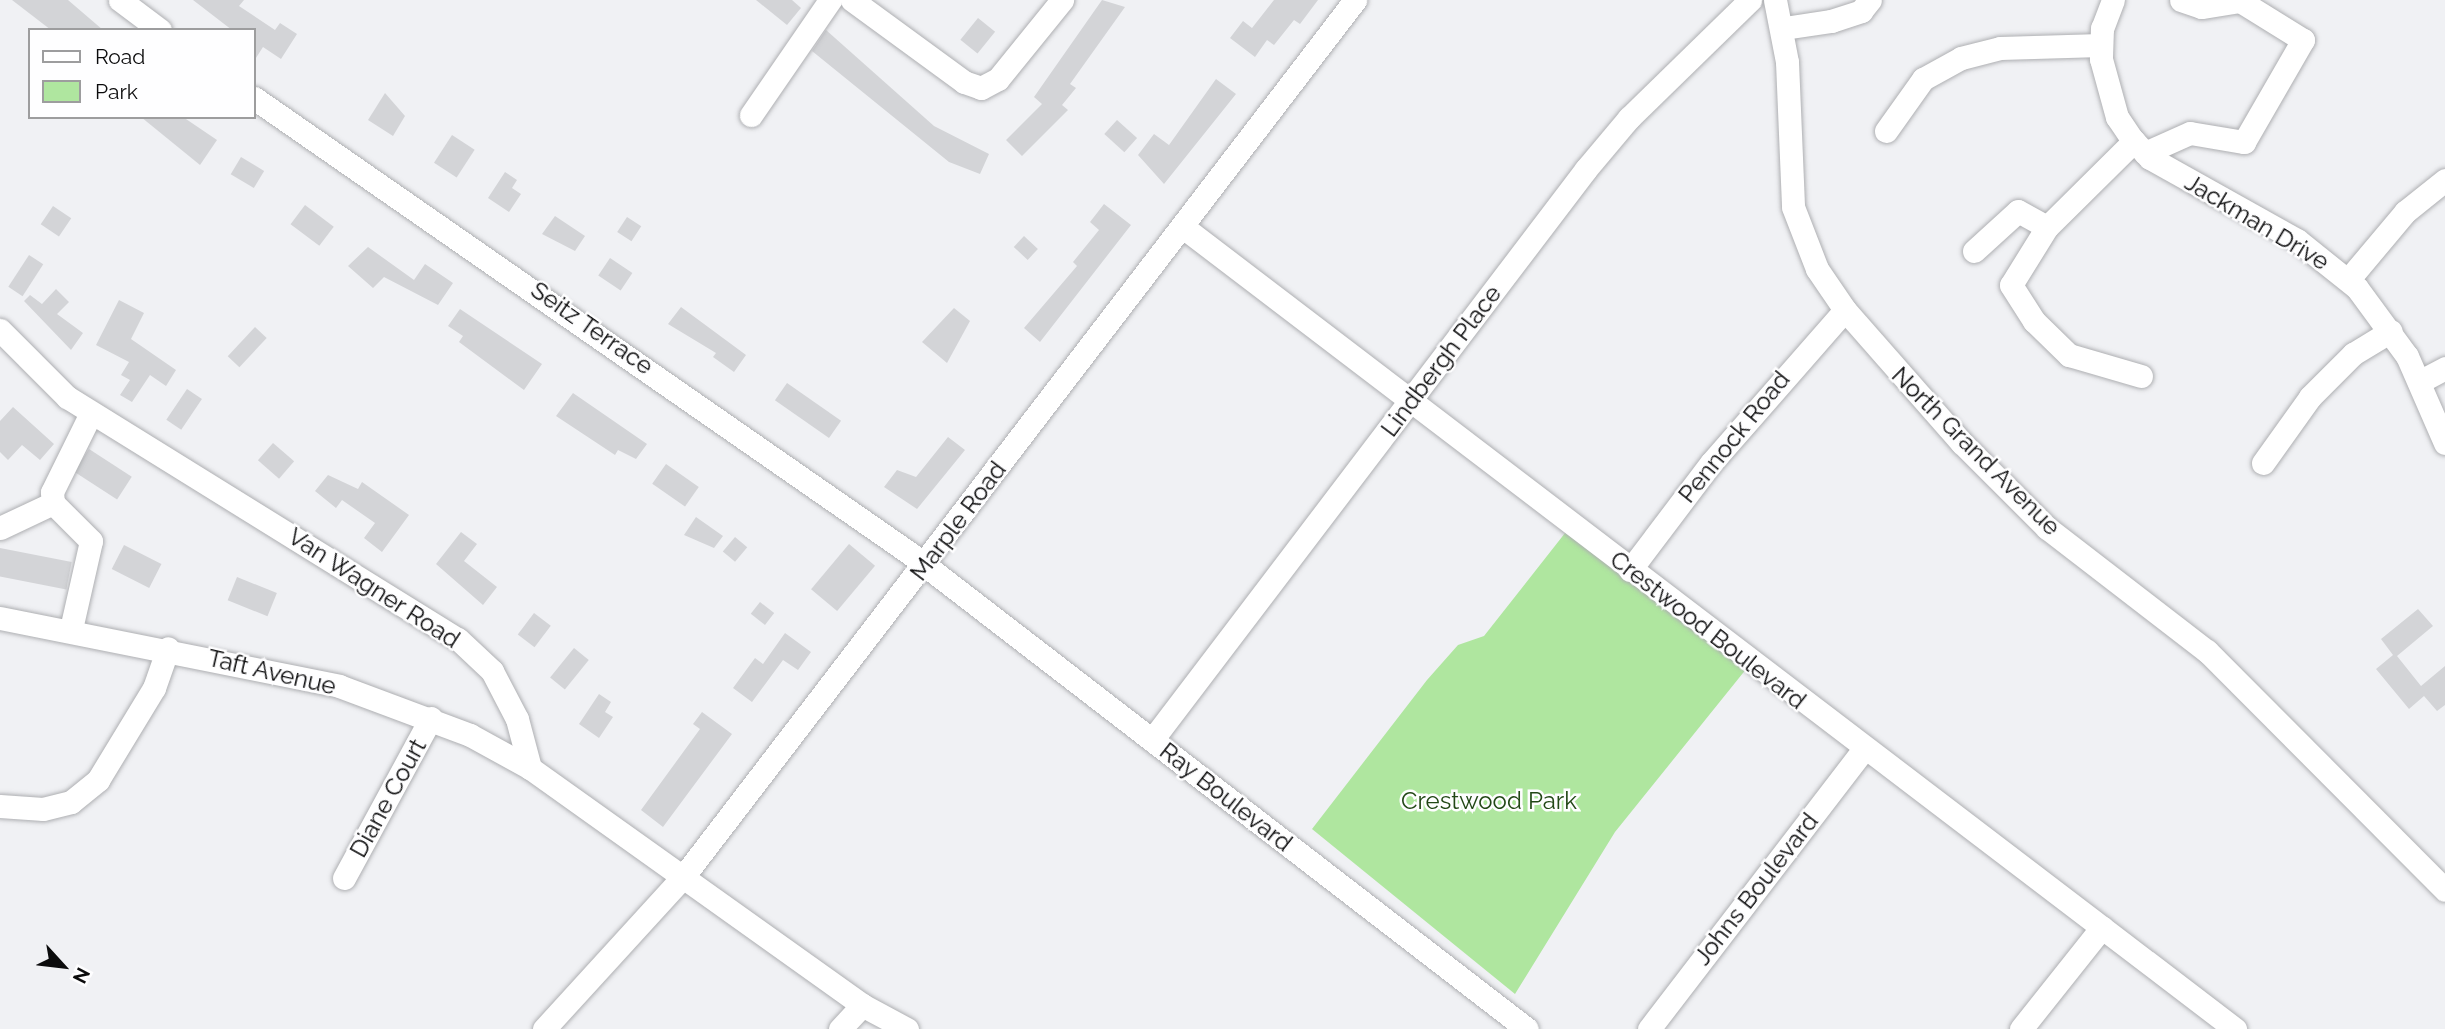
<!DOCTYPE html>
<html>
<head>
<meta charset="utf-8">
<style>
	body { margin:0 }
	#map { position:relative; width:2445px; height:1029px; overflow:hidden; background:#f0f1f4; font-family:Raleway,sans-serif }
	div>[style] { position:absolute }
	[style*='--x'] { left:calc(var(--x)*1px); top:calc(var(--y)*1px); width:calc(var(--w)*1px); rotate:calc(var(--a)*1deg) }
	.green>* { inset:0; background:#afe69f }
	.building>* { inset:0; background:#d3d4d7; transform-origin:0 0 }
	.roads { filter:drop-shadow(0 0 2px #aeafb2) drop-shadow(0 0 2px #aeafb2) }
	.minor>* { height:23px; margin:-11.5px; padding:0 11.5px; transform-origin:11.5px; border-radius:11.5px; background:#fff }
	span { translate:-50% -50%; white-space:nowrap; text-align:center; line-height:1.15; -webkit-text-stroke:5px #fefeff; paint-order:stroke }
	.street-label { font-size:24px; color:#0b0b0c }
	.park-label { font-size:24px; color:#224816 }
	.legend { position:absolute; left:28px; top:28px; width:228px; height:91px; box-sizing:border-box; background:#fefeff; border:2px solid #9d9d9e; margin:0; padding:9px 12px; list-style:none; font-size:21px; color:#0b0b0c }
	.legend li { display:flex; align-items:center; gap:14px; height:35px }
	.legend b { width:35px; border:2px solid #9d9d9e }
	.north { position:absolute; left:28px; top:931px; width:70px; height:70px; -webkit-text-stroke:5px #fefeff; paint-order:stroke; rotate:117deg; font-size:19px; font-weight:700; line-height:28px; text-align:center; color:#0b0b0c }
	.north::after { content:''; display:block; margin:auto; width:24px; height:32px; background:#0b0b0c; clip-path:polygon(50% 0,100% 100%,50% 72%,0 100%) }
</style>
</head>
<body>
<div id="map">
	<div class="green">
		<div style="clip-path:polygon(1569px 528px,1747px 668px,1615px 832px,1515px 994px,1312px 829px,1427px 680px,1458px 645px,1484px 636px)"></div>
	</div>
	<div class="building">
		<div style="clip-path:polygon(12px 0,68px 0,103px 30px,51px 30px)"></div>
		<div style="clip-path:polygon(193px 0,244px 0,239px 6px,275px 30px,280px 23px,297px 34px,281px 59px,263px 47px,254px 61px,254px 30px,232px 30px)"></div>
		<div style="clip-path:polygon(756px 0,792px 0,801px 8px,787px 25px)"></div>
		<div style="clip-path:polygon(1102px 0,1125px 7px,1070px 84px,1076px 88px,1062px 105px,1068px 110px,1022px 156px,1006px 140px,1042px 104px,1034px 97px)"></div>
		<div style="clip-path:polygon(1274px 0,1318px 0,1300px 24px,1294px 20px,1274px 45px,1267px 40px,1255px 57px,1230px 38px,1243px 21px,1252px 28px)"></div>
		<div style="left:978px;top:18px;width:22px;height:28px;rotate:39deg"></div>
		<div style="clip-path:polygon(826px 30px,934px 126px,989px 154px,980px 174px,949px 162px,812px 51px)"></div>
		<div style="clip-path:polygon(1216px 79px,1236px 94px,1164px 184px,1138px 155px,1154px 134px,1169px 145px)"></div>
		<div style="clip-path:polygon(385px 93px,405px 116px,393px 136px,368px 120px)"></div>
		<div style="clip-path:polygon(141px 117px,183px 117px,217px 140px,200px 165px)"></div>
		<div style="left:1117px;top:120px;width:27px;height:19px;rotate:42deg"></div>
		<div style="left:452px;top:135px;width:27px;height:33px;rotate:33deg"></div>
		<div style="left:241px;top:157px;width:27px;height:20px;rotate:31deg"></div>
		<div style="clip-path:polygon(505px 172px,517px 180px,512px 188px,521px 194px,509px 212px,488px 198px)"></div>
		<div style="clip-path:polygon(1104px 204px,1131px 225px,1040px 342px,1024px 328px,1077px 266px,1073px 262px,1099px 230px,1090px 222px)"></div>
		<div style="left:305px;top:205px;width:36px;height:24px;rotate:37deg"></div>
		<div style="left:53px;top:206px;width:22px;height:22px;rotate:34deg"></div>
		<div style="clip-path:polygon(555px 216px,585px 236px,575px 251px,542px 234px)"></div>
		<div style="left:627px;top:217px;width:17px;height:18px;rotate:33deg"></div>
		<div style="left:1024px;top:236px;width:19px;height:15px;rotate:43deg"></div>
		<div style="clip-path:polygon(368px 247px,414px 280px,425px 264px,453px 283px,438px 305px,384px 277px,373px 288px,348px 266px)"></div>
		<div style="left:29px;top:255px;width:17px;height:38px;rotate:33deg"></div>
		<div style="left:610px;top:258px;width:27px;height:21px;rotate:34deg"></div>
		<div style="clip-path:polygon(56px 289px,69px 302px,57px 314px,83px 333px,71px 350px,24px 301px,30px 295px,42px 304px)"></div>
		<div style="clip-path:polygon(119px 300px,144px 313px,131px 339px,176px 370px,166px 386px,150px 375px,132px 402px,120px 395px,130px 380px,121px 375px,129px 362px,96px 345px)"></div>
		<div style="clip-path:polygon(681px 307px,746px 355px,734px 372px,713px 357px,716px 353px,668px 324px)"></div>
		<div style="clip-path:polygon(954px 308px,970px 321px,947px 363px,922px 342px)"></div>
		<div style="clip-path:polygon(460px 309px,542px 364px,524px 390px,459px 342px,463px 336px,448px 326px)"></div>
		<div style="left:255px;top:327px;width:16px;height:40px;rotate:43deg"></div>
		<div style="left:787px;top:383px;width:66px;height:21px;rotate:35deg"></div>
		<div style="left:187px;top:389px;width:18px;height:37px;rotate:34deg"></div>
		<div style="clip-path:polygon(573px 393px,647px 444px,636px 459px,618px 450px,615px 455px,556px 416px)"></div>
		<div style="clip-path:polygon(13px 407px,54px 444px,40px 460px,22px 445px,8px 460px,0 452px,0 421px)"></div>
		<div style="clip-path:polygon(948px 437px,965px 450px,917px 509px,884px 487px,897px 470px,916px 477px)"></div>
		<div style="left:273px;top:443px;width:28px;height:23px;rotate:41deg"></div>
		<div style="left:89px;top:449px;width:51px;height:27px;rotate:33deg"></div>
		<div style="left:666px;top:464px;width:40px;height:24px;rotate:35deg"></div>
		<div style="clip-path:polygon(328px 475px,358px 489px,362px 482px,409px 515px,382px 552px,364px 538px,375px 523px,342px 500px,336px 508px,315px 491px)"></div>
		<div style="clip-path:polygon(696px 517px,723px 536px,714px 548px,684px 535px)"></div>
		<div style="clip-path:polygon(461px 532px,477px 544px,464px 561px,497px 587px,483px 605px,436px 564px)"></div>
		<div style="left:735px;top:537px;width:16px;height:19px;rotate:40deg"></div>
		<div style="left:849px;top:544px;width:34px;height:59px;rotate:40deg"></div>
		<div style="left:124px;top:545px;width:42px;height:27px;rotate:27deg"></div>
		<div style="left:0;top:548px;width:73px;height:28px;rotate:11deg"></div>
		<div style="left:237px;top:577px;width:43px;height:25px;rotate:22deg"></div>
		<div style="left:760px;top:602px;width:18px;height:15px;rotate:38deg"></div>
		<div style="clip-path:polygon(2418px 609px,2433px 626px,2397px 656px,2421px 686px,2445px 666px,2445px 705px,2437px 711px,2424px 696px,2409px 709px,2376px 669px,2393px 655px,2381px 639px)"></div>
		<div style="left:534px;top:613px;width:21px;height:27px;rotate:37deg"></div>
		<div style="clip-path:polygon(785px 633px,811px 652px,798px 670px,783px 660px,752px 702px,733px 688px,755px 658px,763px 664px)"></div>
		<div style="left:574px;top:648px;width:19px;height:38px;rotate:39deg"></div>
		<div style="clip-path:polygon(599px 694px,611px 702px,605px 712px,613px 717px,599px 738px,579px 724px)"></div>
		<div style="clip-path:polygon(702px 712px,732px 734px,663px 827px,641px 810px,700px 729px,693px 724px)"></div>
	</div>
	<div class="roads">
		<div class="minor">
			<div style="--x:120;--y:0;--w:50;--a:36.9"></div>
			<div style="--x:852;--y:0;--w:139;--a:36.2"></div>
			<div style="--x:964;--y:82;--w:18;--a:19"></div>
			<div style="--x:981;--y:88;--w:19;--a:-28"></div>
			<div style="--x:998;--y:79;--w:102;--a:-51"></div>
			<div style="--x:1775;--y:0;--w:63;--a:79"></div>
			<div style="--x:1787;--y:62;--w:145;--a:87.6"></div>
			<div style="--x:1793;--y:207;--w:66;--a:68.8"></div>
			<div style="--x:1817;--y:269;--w:50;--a:55.7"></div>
			<div style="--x:1845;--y:310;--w:177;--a:48.7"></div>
			<div style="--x:1962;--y:443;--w:120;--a:45"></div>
			<div style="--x:2047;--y:528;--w:202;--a:37.6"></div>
			<div style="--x:2207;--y:651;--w:337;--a:45.1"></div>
			<div style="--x:2113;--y:0;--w:30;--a:111"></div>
			<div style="--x:2102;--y:28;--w:31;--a:92"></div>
			<div style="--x:2101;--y:59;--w:60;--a:74.6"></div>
			<div style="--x:2117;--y:117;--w:27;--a:56"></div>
			<div style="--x:2132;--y:139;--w:26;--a:47"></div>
			<div style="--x:2150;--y:158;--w:168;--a:29.2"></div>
			<div style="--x:2297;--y:240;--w:77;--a:38.7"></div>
			<div style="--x:2357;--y:288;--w:84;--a:53.7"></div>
			<div style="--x:2407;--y:356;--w:95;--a:66.4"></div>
			<div style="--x:1784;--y:28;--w:48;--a:-8.5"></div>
			<div style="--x:1831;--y:21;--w:32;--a:-18"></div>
			<div style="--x:1861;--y:11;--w:14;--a:-51"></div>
			<div style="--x:254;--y:98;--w:796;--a:34.77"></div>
			<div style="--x:908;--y:552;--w:781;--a:37.62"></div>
			<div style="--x:751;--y:115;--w:140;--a:-55.5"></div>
			<div style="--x:1886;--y:131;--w:64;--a:-54.6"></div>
			<div style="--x:1923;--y:79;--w:43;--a:-28.9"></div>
			<div style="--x:1961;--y:58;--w:40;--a:-14.4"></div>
			<div style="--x:2000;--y:48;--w:101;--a:-1.7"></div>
			<div style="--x:2134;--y:141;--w:122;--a:135.3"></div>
			<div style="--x:2047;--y:227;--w:68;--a:121.8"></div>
			<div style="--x:2011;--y:285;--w:43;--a:57.4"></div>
			<div style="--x:2034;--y:321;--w:49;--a:44.2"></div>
			<div style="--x:2069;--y:355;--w:75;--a:16.3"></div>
			<div style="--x:2145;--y:153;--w:49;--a:-24"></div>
			<div style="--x:2190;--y:133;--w:55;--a:9.5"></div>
			<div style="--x:2244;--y:142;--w:118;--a:-60"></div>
			<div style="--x:2303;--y:40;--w:74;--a:-148.2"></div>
			<div style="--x:2240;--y:1;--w:39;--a:171"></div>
			<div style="--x:2201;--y:7;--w:21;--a:-161"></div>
			<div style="--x:1183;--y:227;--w:1323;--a:37.32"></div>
			<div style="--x:1974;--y:251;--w:59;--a:-42.3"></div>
			<div style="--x:2018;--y:211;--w:33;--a:29"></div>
			<div style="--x:2348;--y:280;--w:89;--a:-50"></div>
			<div style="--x:2405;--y:212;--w:51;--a:-38.7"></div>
			<div style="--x:0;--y:330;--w:95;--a:45"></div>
			<div style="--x:67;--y:397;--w:460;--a:31.8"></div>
			<div style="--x:458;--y:639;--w:47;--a:43.3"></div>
			<div style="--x:492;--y:671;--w:54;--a:62.5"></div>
			<div style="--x:517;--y:719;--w:51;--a:75.1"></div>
			<div style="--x:2419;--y:382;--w:30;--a:-28"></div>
			<div style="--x:2263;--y:463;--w:81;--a:-54.5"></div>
			<div style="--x:2310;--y:397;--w:61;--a:-45"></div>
			<div style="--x:2353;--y:354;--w:44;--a:-31.2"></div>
			<div style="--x:0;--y:528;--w:59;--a:-25.3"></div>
			<div style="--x:1630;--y:570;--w:134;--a:-52.9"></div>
			<div style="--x:1711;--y:463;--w:203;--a:-48.8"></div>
			<div style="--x:0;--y:618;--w:346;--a:11.3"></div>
			<div style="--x:339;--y:686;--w:140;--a:20.5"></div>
			<div style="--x:470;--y:735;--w:68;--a:28.8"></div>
			<div style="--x:530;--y:768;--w:408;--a:35.5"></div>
			<div style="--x:862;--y:1005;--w:51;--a:28.1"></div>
			<div style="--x:71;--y:629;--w:90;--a:-77.2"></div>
			<div style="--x:91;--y:541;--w:54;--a:-135"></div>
			<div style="--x:53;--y:503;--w:11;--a:-95"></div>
			<div style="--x:52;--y:492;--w:88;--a:-63.7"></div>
			<div style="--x:1152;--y:740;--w:717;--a:-52.76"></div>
			<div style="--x:1586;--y:169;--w:67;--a:-49.9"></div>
			<div style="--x:1629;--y:118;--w:169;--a:-44.3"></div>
			<div style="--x:0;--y:806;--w:43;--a:4"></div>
			<div style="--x:43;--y:809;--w:29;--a:-14"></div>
			<div style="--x:71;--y:802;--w:35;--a:-39"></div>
			<div style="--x:98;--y:780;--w:108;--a:-58.7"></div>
			<div style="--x:154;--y:688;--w:42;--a:-70.7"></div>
			<div style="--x:344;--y:878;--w:182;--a:-61.5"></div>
			<div style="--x:544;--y:1029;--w:206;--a:-47.6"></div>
			<div style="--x:683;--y:877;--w:1105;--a:-52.54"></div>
			<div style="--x:840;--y:1029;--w:33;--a:-47"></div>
			<div style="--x:1649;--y:1029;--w:353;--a:-52.5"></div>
			<div style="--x:2021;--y:1029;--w:130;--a:-51.5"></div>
		</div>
	</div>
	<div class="street-label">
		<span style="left:2257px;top:222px;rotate:31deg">Jackman Drive</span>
		<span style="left:592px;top:328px;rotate:35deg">Seitz Terrace</span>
		<span style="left:1441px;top:361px;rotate:-53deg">Lindbergh Place</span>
		<span style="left:1734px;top:437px;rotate:-51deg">Pennock Road</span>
		<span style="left:1976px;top:451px;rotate:45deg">North Grand Avenue</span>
		<span style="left:958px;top:521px;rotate:-53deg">Marple Road</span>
		<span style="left:374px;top:588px;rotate:33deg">Van Wagner Road</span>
		<span style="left:1708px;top:630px;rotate:38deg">Crestwood Boulevard</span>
		<span style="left:272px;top:672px;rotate:13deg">Taft Avenue</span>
		<span style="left:1226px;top:797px;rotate:38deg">Ray Boulevard</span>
		<span style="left:388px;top:798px;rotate:-61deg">Diane Court</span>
		<span style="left:1756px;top:889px;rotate:-52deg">Johns Boulevard</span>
	</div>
	<div class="park-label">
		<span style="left:1489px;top:801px">Crestwood Park</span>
	</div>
	<ul class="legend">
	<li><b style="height:9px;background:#fff"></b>Road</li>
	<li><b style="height:19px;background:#afe69f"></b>Park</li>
	</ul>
	<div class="north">N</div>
</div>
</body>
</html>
